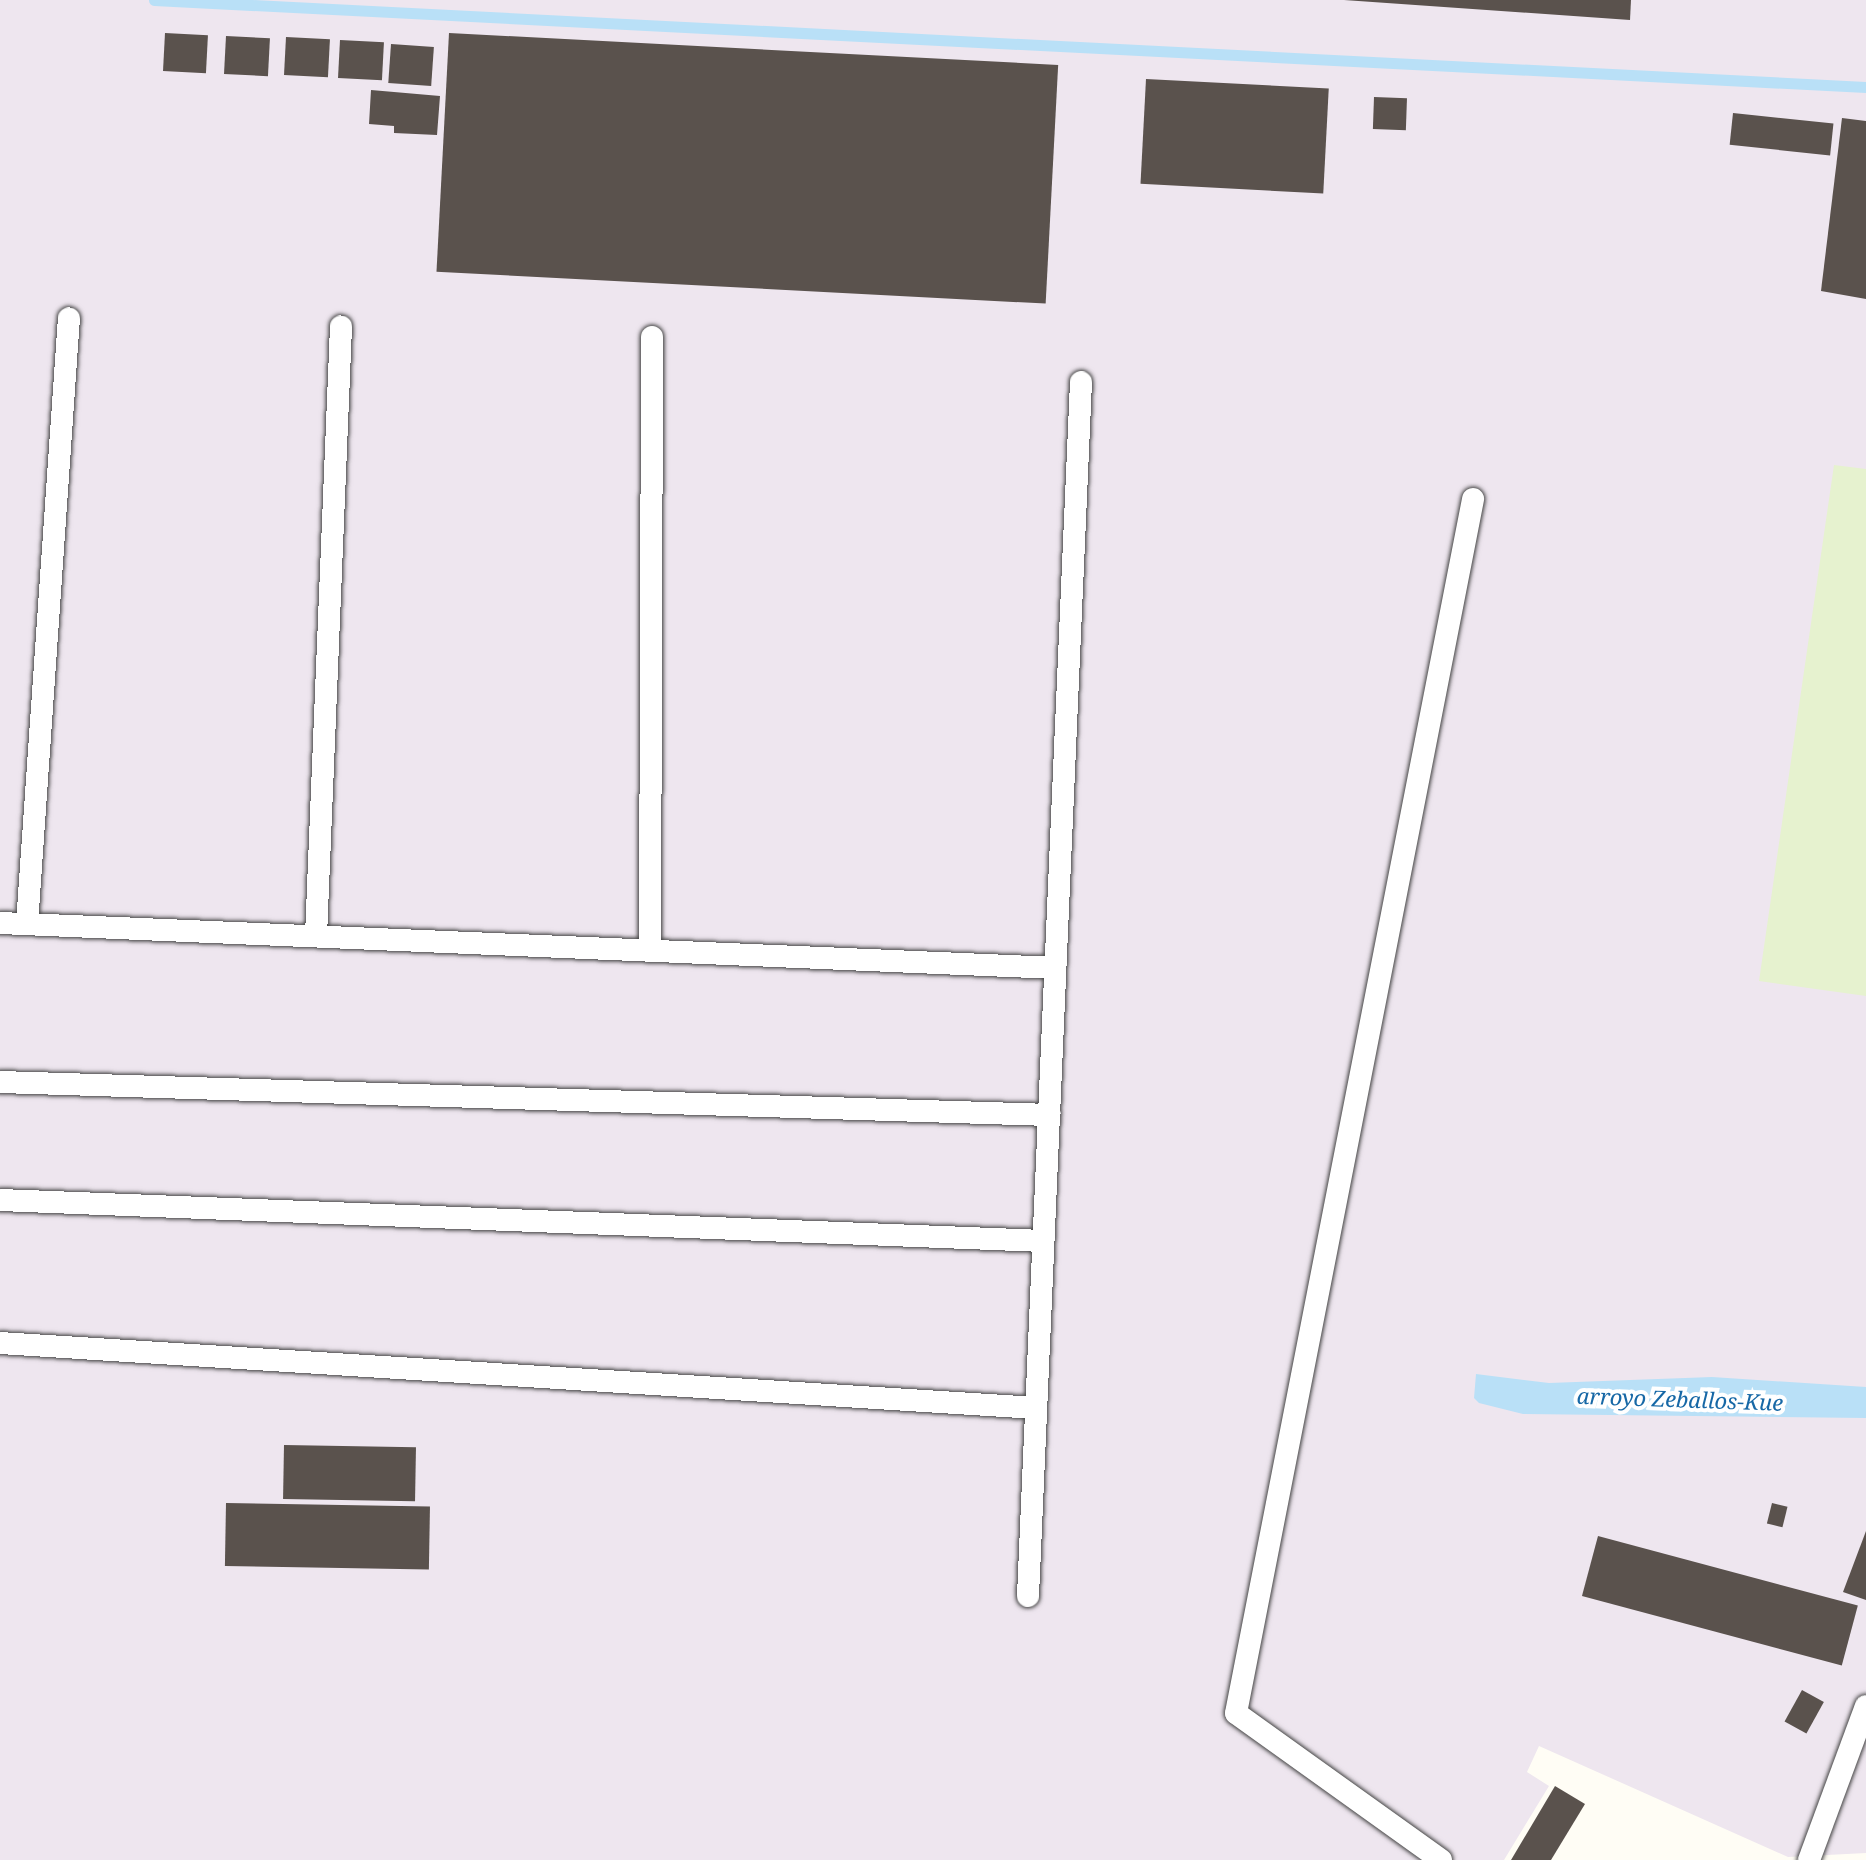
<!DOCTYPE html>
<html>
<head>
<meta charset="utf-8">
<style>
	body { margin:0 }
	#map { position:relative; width:1866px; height:1860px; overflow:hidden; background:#fffdf5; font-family:"Noto Serif",serif }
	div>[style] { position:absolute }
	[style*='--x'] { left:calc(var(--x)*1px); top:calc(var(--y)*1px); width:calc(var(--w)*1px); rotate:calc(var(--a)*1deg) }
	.industrial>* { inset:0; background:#eee6ef }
	.pitch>* { inset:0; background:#e6f2cf }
	.water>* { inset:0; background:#b9e0f7 }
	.stream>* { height:11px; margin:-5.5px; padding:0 5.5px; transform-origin:5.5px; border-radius:5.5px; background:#b9e0f7 }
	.building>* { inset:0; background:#5a524d; transform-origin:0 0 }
	.roads { filter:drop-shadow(0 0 2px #444) drop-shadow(0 0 2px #444) }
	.lane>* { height:22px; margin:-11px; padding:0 11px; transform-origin:11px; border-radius:11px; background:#fff }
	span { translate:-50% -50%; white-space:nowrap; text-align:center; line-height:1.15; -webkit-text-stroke:8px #fff; paint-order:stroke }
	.water-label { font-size:22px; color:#1768a6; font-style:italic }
</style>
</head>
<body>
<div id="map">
	<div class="industrial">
		<div style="clip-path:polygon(0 0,1866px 0,1866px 1853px,1788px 1857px,1539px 1746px,1527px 1772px,1549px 1786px,1504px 1860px,0 1860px)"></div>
	</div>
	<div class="pitch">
		<div style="clip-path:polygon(1834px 465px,1866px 469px,1866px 996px,1759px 981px)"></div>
	</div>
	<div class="water">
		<div style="clip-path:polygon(1476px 1374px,1549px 1383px,1712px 1377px,1866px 1387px,1866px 1418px,1523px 1414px,1479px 1403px,1474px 1398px)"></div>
	</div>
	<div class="stream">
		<div style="--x:154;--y:0;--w:1714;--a:2.91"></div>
	</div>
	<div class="building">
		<div style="clip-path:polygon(1344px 0,1631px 0,1630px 20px)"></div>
		<div style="left:165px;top:33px;width:43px;height:38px;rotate:3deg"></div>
		<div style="left:449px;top:33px;width:610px;height:239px;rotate:3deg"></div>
		<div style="left:226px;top:36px;width:44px;height:38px;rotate:3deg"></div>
		<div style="left:286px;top:37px;width:44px;height:38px;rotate:3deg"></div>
		<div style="left:340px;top:40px;width:44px;height:38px;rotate:3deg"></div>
		<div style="left:391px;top:44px;width:43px;height:39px;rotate:4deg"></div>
		<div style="left:1146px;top:79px;width:183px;height:105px;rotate:3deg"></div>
		<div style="clip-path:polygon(371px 90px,440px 96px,437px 135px,394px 133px,394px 126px,369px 124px)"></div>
		<div style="left:1374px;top:97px;width:33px;height:32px;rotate:2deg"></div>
		<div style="left:1733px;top:113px;width:101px;height:32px;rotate:6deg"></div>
		<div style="clip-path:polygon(1842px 118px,1866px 121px,1866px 299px,1821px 291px)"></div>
		<div style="left:284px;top:1445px;width:132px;height:54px;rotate:1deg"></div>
		<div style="left:226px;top:1503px;width:204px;height:63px;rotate:1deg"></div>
		<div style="left:1772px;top:1503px;width:16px;height:21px;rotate:14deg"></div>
		<div style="clip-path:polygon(1866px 1531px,1866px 1600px,1843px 1592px)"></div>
		<div style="left:1598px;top:1536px;width:269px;height:62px;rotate:15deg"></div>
		<div style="left:1802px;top:1690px;width:25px;height:36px;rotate:29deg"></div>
		<div style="clip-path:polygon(1555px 1786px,1585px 1804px,1551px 1860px,1511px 1860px)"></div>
	</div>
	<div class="roads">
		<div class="lane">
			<div style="--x:0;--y:923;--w:1056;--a:2.44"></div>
			<div style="--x:27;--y:924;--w:607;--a:-86.04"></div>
			<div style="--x:316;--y:936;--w:610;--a:-87.65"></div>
			<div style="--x:650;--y:951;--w:614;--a:-89.81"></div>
			<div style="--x:0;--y:1082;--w:1050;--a:1.8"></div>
			<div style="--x:0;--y:1200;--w:1044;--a:2.25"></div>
			<div style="--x:0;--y:1343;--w:1038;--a:3.59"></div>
			<div style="--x:1028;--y:1596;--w:1215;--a:-87.5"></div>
			<div style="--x:1441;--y:1860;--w:252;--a:-144.4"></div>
			<div style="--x:1236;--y:1713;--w:1237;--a:-78.95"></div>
			<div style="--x:1809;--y:1860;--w:164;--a:-69.7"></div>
		</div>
	</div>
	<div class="water-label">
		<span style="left:1680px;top:1399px;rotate:2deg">arroyo Zeballos-Kue</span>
	</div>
</div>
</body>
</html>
